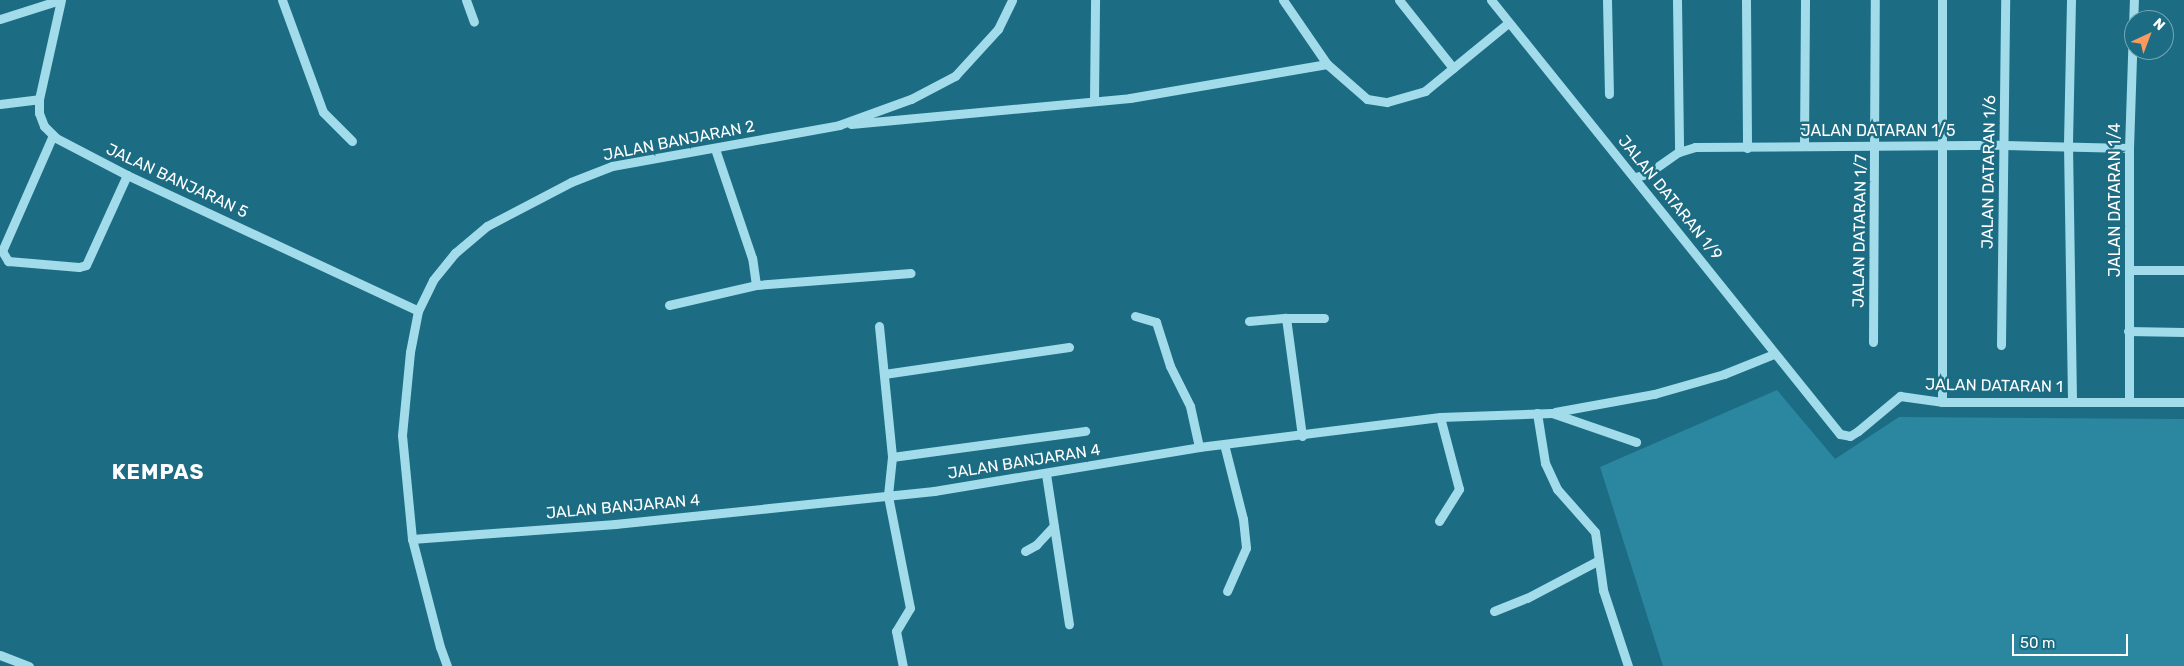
<!DOCTYPE html>
<html>
<head>
<meta charset="utf-8">
<style>
	body { margin:0 }
	#map { position:relative; width:2184px; height:666px; overflow:hidden; background:#1c6c83; font-family:Rubik,sans-serif }
	div>[style] { position:absolute }
	[style*='--x'] { left:calc(var(--x)*1px); top:calc(var(--y)*1px); width:calc(var(--w)*1px); rotate:calc(var(--a)*1deg) }
	.green>* { inset:0; background:#2b86a0 }
	.minor>* { height:9px; margin:-4.5px; padding:0 4.5px; transform-origin:4.5px; border-radius:4.5px; background:#a2dbea }
	span { translate:-50% -50%; white-space:nowrap; text-align:center; line-height:1.15; -webkit-text-stroke:5px #1c6c83; paint-order:stroke }
	.street-label { font-size:16px; color:#fff }
	.district-label { font-size:21px; color:#fff; font-weight:700; letter-spacing:1px }
	.north { position:absolute; left:2124px; top:10px; width:50px; height:50px; box-sizing:border-box; background:#1c6c83; border:1px solid #77a7b5; border-radius:50%; rotate:43deg; font-size:14px; font-weight:700; line-height:20px; text-align:center; color:#fff }
	.north::after { content:''; display:block; margin:auto; width:18px; height:22px; background:#fb9a60; clip-path:polygon(50% 0,100% 100%,50% 72%,0 100%) }
	.scale { position:absolute; left:2012px; top:634px; width:116px; height:22px; box-sizing:border-box; border:2px solid #fff; border-top:0; padding-left:6px; font-size:15px; line-height:18px; white-space:nowrap; color:#fff; -webkit-text-stroke:4px #1c6c83; paint-order:stroke }
</style>
</head>
<body>
<div id="map">
	<div class="green">
		<div style="clip-path:polygon(1777px 390px,1835px 459px,1899px 417px,2184px 419px,2184px 666px,1663px 666px,1600px 467px)"></div>
	</div>
	<div class="minor">
		<div style="--x:61;--y:0;--w:101;--a:102.5"></div>
		<div style="--x:39;--y:99;--w:14;--a:90"></div>
		<div style="--x:39;--y:113;--w:14;--a:69"></div>
		<div style="--x:44;--y:126;--w:17;--a:45"></div>
		<div style="--x:56;--y:138;--w:80;--a:27.5"></div>
		<div style="--x:127;--y:175;--w:321;--a:25"></div>
		<div style="--x:282;--y:0;--w:119;--a:69.9"></div>
		<div style="--x:323;--y:112;--w:41;--a:45"></div>
		<div style="--x:466;--y:0;--w:23;--a:70"></div>
		<div style="--x:1283;--y:0;--w:78;--a:55.5"></div>
		<div style="--x:1327;--y:64;--w:53;--a:41.2"></div>
		<div style="--x:1367;--y:99;--w:20;--a:9"></div>
		<div style="--x:1387;--y:102;--w:40;--a:-16"></div>
		<div style="--x:1425;--y:91;--w:107;--a:-39.3"></div>
		<div style="--x:1399;--y:0;--w:87;--a:51.5"></div>
		<div style="--x:1491;--y:0;--w:557;--a:51.2"></div>
		<div style="--x:1840;--y:434;--w:10;--a:11"></div>
		<div style="--x:1850;--y:436;--w:9;--a:-32"></div>
		<div style="--x:1858;--y:431;--w:55;--a:-39.8"></div>
		<div style="--x:1900;--y:396;--w:42;--a:8.1"></div>
		<div style="--x:1942;--y:402;--w:242;--a:0"></div>
		<div style="--x:1607;--y:0;--w:94;--a:88.8"></div>
		<div style="--x:1677;--y:0;--w:152;--a:89.2"></div>
		<div style="--x:1746;--y:0;--w:148;--a:89.6"></div>
		<div style="--x:1942;--y:0;--w:402;--a:90"></div>
		<div style="--x:2071;--y:0;--w:145;--a:91.2"></div>
		<div style="--x:2068;--y:145;--w:257;--a:89.1"></div>
		<div style="--x:0;--y:19;--w:63;--a:-17.6"></div>
		<div style="--x:1094;--y:101;--w:101;--a:-89.4"></div>
		<div style="--x:0;--y:104;--w:39;--a:-7"></div>
		<div style="--x:851;--y:124;--w:280;--a:-5.3"></div>
		<div style="--x:1130;--y:98;--w:200;--a:-9.8"></div>
		<div style="--x:53;--y:135;--w:127;--a:113.7"></div>
		<div style="--x:2;--y:251;--w:12;--a:59"></div>
		<div style="--x:8;--y:261;--w:71;--a:4.8"></div>
		<div style="--x:79;--y:267;--w:7;--a:-16"></div>
		<div style="--x:86;--y:265;--w:99;--a:-65.5"></div>
		<div style="--x:1804;--y:146;--w:146;--a:-89.6"></div>
		<div style="--x:1635;--y:177;--w:12;--a:-14"></div>
		<div style="--x:1647;--y:174;--w:39;--a:-35"></div>
		<div style="--x:1679;--y:152;--w:17;--a:-17"></div>
		<div style="--x:1695;--y:147;--w:310;--a:-0.4"></div>
		<div style="--x:2005;--y:145;--w:124;--a:1.4"></div>
		<div style="--x:2129;--y:270;--w:55;--a:0"></div>
		<div style="--x:756;--y:285;--w:155;--a:-4.4"></div>
		<div style="--x:669;--y:305;--w:89;--a:-12.9"></div>
		<div style="--x:756;--y:285;--w:27;--a:-98"></div>
		<div style="--x:752;--y:258;--w:115;--a:-108.7"></div>
		<div style="--x:1135;--y:316;--w:22;--a:16"></div>
		<div style="--x:1156;--y:322;--w:46;--a:72.3"></div>
		<div style="--x:1170;--y:366;--w:45;--a:63.4"></div>
		<div style="--x:1190;--y:406;--w:42;--a:77.6"></div>
		<div style="--x:1249;--y:321;--w:37;--a:-5"></div>
		<div style="--x:879;--y:326;--w:132;--a:84.3"></div>
		<div style="--x:892;--y:457;--w:39;--a:96"></div>
		<div style="--x:888;--y:496;--w:114;--a:78.9"></div>
		<div style="--x:910;--y:608;--w:27;--a:121"></div>
		<div style="--x:896;--y:631;--w:36;--a:79"></div>
		<div style="--x:2128;--y:331;--w:56;--a:1"></div>
		<div style="--x:1873;--y:342;--w:342;--a:-89.7"></div>
		<div style="--x:2001;--y:345;--w:345;--a:-89.3"></div>
		<div style="--x:884;--y:374;--w:187;--a:-8.3"></div>
		<div style="--x:2129;--y:401;--w:253;--a:-90"></div>
		<div style="--x:2129;--y:148;--w:148;--a:-88.1"></div>
		<div style="--x:1555;--y:412;--w:101;--a:-10.3"></div>
		<div style="--x:1654;--y:394;--w:73;--a:-15.9"></div>
		<div style="--x:1724;--y:374;--w:54;--a:-21.8"></div>
		<div style="--x:1537;--y:413;--w:51;--a:80.9"></div>
		<div style="--x:1545;--y:463;--w:29;--a:65"></div>
		<div style="--x:1557;--y:489;--w:57;--a:48.5"></div>
		<div style="--x:1595;--y:532;--w:59;--a:82.1"></div>
		<div style="--x:1603;--y:590;--w:80;--a:71.8"></div>
		<div style="--x:1302;--y:436;--w:119;--a:-97.7"></div>
		<div style="--x:1286;--y:318;--w:38;--a:0"></div>
		<div style="--x:1224;--y:444;--w:77;--a:75.8"></div>
		<div style="--x:1243;--y:519;--w:29;--a:84"></div>
		<div style="--x:1246;--y:548;--w:47;--a:113.8"></div>
		<div style="--x:892;--y:457;--w:195;--a:-7.7"></div>
		<div style="--x:1046;--y:474;--w:152;--a:81.3"></div>
		<div style="--x:1439;--y:521;--w:38;--a:-58"></div>
		<div style="--x:1459;--y:489;--w:74;--a:-104.8"></div>
		<div style="--x:412;--y:539;--w:204;--a:-4.2"></div>
		<div style="--x:615;--y:524;--w:321;--a:-5.9"></div>
		<div style="--x:934;--y:491;--w:269;--a:-9.4"></div>
		<div style="--x:1199;--y:447;--w:243;--a:-7.1"></div>
		<div style="--x:1440;--y:417;--w:112;--a:-2"></div>
		<div style="--x:1552;--y:413;--w:89;--a:19"></div>
		<div style="--x:1025;--y:551;--w:13;--a:-29"></div>
		<div style="--x:1036;--y:545;--w:26;--a:-47"></div>
		<div style="--x:1494;--y:611;--w:35;--a:-22"></div>
		<div style="--x:1527;--y:598;--w:81;--a:-27.8"></div>
		<div style="--x:0;--y:655;--w:31;--a:21"></div>
		<div style="--x:447;--y:666;--w:20;--a:-110"></div>
		<div style="--x:440;--y:647;--w:112;--a:-104.5"></div>
		<div style="--x:412;--y:539;--w:104;--a:-95.5"></div>
		<div style="--x:402;--y:435;--w:83;--a:-84.5"></div>
		<div style="--x:410;--y:352;--w:42;--a:-79"></div>
		<div style="--x:418;--y:311;--w:34;--a:-64"></div>
		<div style="--x:433;--y:280;--w:35;--a:-51"></div>
		<div style="--x:455;--y:253;--w:42;--a:-40.2"></div>
		<div style="--x:487;--y:226;--w:95;--a:-27.6"></div>
		<div style="--x:571;--y:182;--w:44;--a:-21.3"></div>
		<div style="--x:612;--y:166;--w:231;--a:-10.2"></div>
		<div style="--x:839;--y:125;--w:77;--a:-19.9"></div>
		<div style="--x:911;--y:99;--w:50;--a:-27.6"></div>
		<div style="--x:955;--y:76;--w:64;--a:-47.5"></div>
		<div style="--x:998;--y:29;--w:32;--a:-64"></div>
	</div>
	<div class="street-label">
		<span style="left:1878px;top:131px">JALAN DATARAN 1/5</span>
		<span style="left:679px;top:141px;rotate:-11deg">JALAN BANJARAN 2</span>
		<span style="left:1989px;top:172px;rotate:-89deg">JALAN DATARAN 1/6</span>
		<span style="left:177px;top:181px;rotate:25deg">JALAN BANJARAN 5</span>
		<span style="left:1670px;top:198px;rotate:51deg">JALAN DATARAN 1/9</span>
		<span style="left:2115px;top:200px;rotate:-90deg">JALAN DATARAN 1/4</span>
		<span style="left:1860px;top:231px;rotate:-89deg">JALAN DATARAN 1/7</span>
		<span style="left:1994px;top:386px;rotate:1deg">JALAN DATARAN 1</span>
		<span style="left:1024px;top:462px;rotate:-9deg">JALAN BANJARAN 4</span>
		<span style="left:623px;top:507px;rotate:-5deg">JALAN BANJARAN 4</span>
	</div>
	<div class="district-label">
		<span style="left:158px;top:472px">KEMPAS</span>
	</div>
	<div class="north">N</div>
	<div class="scale">50 m</div>
</div>
</body>
</html>
